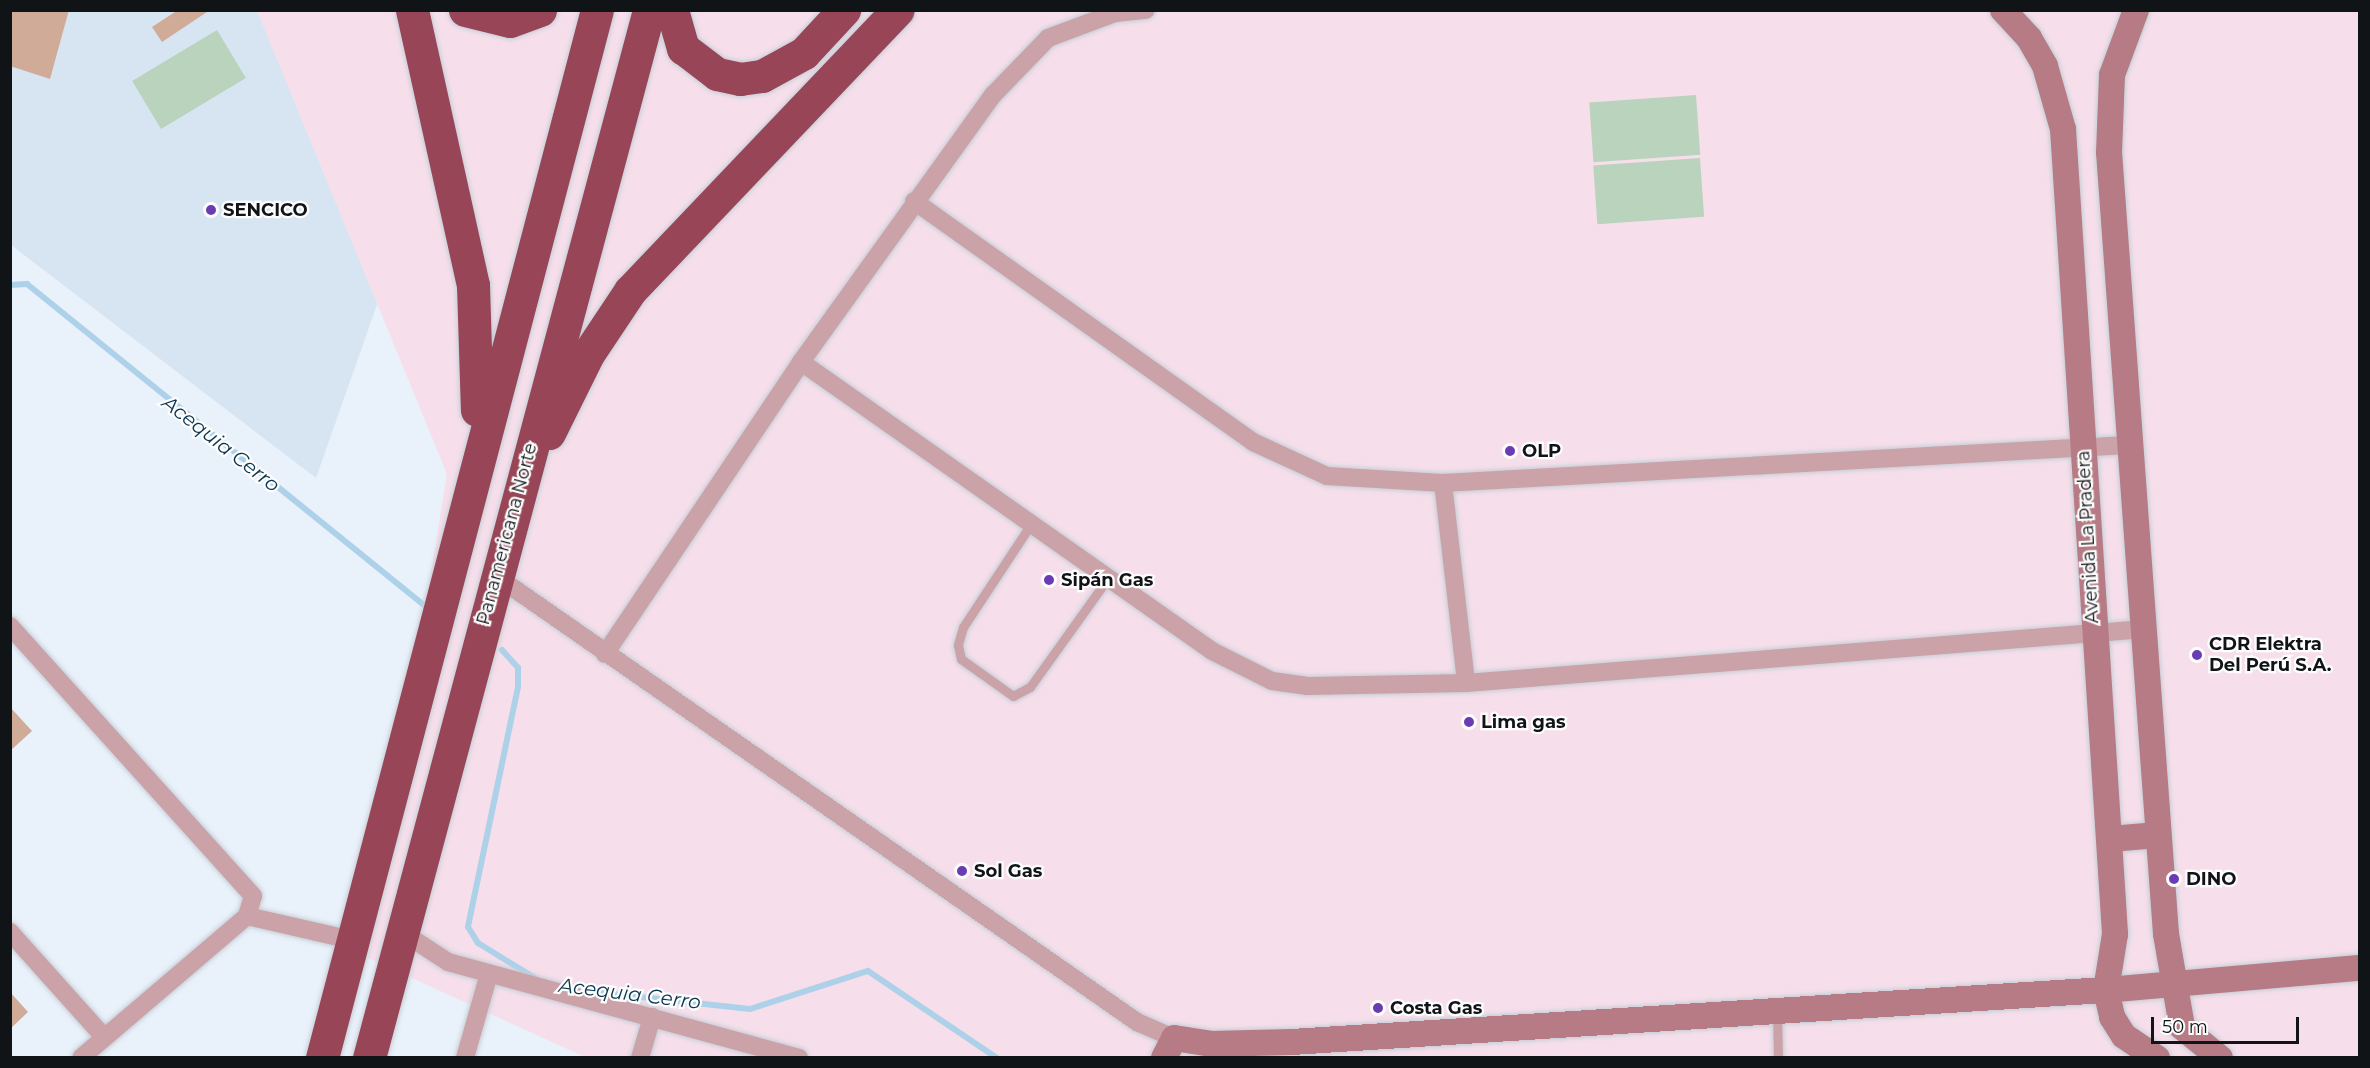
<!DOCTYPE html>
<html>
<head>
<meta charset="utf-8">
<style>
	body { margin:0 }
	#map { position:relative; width:2370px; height:1068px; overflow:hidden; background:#e9f1fa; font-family:Montserrat,sans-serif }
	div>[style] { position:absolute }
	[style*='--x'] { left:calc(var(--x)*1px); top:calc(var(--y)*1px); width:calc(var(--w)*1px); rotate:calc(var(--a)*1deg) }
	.built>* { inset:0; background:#d7e5f3 }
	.industrial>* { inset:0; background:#f6dfeb }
	.green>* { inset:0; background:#bad3bc; transform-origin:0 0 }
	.stream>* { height:6px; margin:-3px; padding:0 3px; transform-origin:3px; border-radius:3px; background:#aed1ea }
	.building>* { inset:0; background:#cfab98 }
	.roads { filter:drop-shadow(0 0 2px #c6ced6) drop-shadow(0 0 2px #c6ced6) }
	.lane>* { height:9px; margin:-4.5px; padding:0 4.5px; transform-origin:4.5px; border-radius:4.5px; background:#cba2a8 }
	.street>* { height:18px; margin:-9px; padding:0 9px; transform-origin:9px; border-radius:9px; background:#cba2a8 }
	.secondary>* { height:26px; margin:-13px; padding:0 13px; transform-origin:13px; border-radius:13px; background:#b67b85 }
	.highway>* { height:33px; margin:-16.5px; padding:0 16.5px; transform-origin:16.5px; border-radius:16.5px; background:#974557 }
	.dots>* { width:16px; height:16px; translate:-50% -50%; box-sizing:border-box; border:3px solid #fdfdfd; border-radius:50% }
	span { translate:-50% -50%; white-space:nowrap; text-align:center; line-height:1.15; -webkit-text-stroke:4.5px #fdfdfd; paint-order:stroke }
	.poi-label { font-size:18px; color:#111417; font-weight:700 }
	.left { translate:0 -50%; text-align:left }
	.street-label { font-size:18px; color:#111417 }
	.water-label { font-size:20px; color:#0a364f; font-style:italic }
	.frame { position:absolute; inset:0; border:12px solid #111417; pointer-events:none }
	.scale { position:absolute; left:2151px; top:1017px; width:148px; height:27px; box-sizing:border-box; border:3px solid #111417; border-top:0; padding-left:8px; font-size:18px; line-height:21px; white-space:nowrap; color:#111417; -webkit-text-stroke:4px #fdfdfd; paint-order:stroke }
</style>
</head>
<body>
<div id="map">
	<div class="built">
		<div style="clip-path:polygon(10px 11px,385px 11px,423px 174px,316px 478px,11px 245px)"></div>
	</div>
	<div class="industrial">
		<div style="clip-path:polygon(257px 11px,2359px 11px,2359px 1057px,587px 1058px,368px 958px,447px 474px)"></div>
	</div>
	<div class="green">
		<div style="left:217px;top:30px;width:56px;height:99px;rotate:59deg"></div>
		<div style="left:1696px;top:95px;width:60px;height:107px;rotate:86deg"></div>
		<div style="left:1700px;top:158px;width:59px;height:107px;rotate:86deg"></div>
	</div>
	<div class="stream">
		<div style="--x:10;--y:285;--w:17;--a:-3"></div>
		<div style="--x:27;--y:284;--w:518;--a:38.97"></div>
		<div style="--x:502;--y:650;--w:24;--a:48"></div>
		<div style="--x:518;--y:668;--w:19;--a:90"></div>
		<div style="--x:518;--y:687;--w:245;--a:101.8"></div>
		<div style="--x:468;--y:927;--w:19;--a:58"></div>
		<div style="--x:478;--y:943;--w:67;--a:31.6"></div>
		<div style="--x:585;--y:991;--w:166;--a:6.2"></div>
		<div style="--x:750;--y:1009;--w:124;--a:-17.9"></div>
		<div style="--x:868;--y:971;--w:156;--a:34"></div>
	</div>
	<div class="building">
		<div style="clip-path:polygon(10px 10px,69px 10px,50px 79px,10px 66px)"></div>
		<div style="clip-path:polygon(178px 10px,210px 10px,162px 42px,152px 27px)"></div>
		<div style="clip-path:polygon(10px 707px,32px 731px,10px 751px)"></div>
		<div style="clip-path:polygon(10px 992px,28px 1012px,10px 1029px)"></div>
	</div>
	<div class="roads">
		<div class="lane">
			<div style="--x:1031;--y:524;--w:123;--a:123.4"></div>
			<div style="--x:963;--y:627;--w:19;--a:106"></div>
			<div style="--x:958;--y:645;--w:14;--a:78"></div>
			<div style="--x:961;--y:659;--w:64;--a:35.4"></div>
			<div style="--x:1013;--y:696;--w:19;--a:-28"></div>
			<div style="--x:1030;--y:687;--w:134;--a:-54.4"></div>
			<div style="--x:1777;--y:1013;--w:45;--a:88.7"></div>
		</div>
		<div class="street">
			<div style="--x:914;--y:201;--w:416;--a:35.4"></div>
			<div style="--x:1253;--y:442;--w:81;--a:24.7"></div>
			<div style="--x:1327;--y:476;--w:116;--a:3.5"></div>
			<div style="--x:1443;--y:483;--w:686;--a:-3.18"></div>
			<div style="--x:801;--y:362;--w:502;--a:35.11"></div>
			<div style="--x:1212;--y:651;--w:67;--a:26.6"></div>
			<div style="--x:1272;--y:681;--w:36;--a:8"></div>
			<div style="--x:1308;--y:686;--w:158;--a:-1.1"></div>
			<div style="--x:1466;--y:683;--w:681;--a:-4.55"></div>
			<div style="--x:1443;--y:483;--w:201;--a:83.4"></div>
			<div style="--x:496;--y:576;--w:781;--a:34.83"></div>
			<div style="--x:1137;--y:1022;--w:40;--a:23.4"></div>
			<div style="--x:10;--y:626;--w:363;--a:48"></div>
			<div style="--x:253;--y:896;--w:21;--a:107"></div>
			<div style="--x:247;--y:916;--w:218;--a:139.5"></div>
			<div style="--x:605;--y:654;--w:352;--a:-56.1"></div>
			<div style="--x:801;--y:362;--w:329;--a:-54.3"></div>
			<div style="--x:993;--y:95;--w:79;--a:-46"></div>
			<div style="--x:1048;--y:38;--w:72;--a:-20.5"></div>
			<div style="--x:1115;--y:13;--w:31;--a:-6"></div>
			<div style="--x:247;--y:916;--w:108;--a:12.9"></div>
			<div style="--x:10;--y:932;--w:141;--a:48.2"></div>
			<div style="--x:402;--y:932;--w:55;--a:33.1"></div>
			<div style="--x:448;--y:962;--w:364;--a:15.3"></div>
			<div style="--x:465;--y:1058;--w:87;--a:-74.1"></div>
			<div style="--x:640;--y:1058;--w:43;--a:-73.7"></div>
		</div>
		<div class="secondary">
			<div style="--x:2003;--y:10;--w:38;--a:47"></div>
			<div style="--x:2029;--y:38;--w:32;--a:60"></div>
			<div style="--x:2045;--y:66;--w:66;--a:74.1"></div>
			<div style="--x:2063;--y:129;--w:807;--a:86.3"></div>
			<div style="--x:2115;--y:934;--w:57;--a:99.1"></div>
			<div style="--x:2106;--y:990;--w:28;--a:77"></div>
			<div style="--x:2112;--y:1017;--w:22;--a:58"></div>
			<div style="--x:2124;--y:1036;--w:40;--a:34"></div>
			<div style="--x:2136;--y:10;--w:69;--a:110.3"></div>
			<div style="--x:2112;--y:75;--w:77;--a:92.2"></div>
			<div style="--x:2109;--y:152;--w:784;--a:85.83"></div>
			<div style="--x:2166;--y:934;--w:94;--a:80.2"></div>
			<div style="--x:2182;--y:1027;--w:49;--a:39.2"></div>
			<div style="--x:2110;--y:839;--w:48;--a:-4.8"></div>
			<div style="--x:1164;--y:1058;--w:22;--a:-63"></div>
			<div style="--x:1174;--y:1038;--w:36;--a:9"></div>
			<div style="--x:1210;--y:1044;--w:82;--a:-1.4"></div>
			<div style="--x:1292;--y:1042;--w:816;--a:-3.66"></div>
			<div style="--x:2106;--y:990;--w:255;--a:-5"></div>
		</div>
		<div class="highway">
			<div style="--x:412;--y:10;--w:282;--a:77.5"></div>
			<div style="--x:473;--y:285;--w:125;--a:88.2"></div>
			<div style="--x:465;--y:10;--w:46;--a:13.7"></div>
			<div style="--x:510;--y:21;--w:32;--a:-20"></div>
			<div style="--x:672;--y:10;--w:40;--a:74"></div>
			<div style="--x:683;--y:48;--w:43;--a:37.4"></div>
			<div style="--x:717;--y:74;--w:24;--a:12"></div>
			<div style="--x:740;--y:79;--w:22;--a:-8"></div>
			<div style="--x:762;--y:76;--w:48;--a:-28.7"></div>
			<div style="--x:804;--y:53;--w:59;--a:-47.1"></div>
			<div style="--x:549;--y:433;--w:88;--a:-63.7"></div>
			<div style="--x:588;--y:354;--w:76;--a:-56.3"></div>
			<div style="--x:630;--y:291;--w:388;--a:-46.4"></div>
			<div style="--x:322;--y:1058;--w:1083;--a:-75.3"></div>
			<div style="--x:369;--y:1058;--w:1085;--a:-75.04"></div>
		</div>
	</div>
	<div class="dots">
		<div style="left:211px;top:210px;background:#693cb4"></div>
		<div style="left:1510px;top:451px;background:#693cb4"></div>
		<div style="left:1049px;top:580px;background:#693cb4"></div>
		<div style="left:2197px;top:655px;background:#693cb4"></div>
		<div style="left:1469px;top:722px;background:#693cb4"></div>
		<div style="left:962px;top:871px;background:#693cb4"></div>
		<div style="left:2174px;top:879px;background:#693cb4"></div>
		<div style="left:1378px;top:1008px;background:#693cb4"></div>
	</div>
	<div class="poi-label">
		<span class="left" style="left:223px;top:210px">SENCICO</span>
		<span class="left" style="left:1522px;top:451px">OLP</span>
		<span class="left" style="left:1061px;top:580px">Sipán Gas</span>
		<span class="left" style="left:2209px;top:655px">CDR Elektra<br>Del Perú S.A.</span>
		<span class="left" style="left:1481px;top:722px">Lima gas</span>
		<span class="left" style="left:974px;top:871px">Sol Gas</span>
		<span class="left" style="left:2186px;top:879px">DINO</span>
		<span class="left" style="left:1390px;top:1008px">Costa Gas</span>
	</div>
	<div class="street-label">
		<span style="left:507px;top:534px;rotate:-75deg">Panamericana Norte</span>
		<span style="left:2088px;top:537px;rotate:-93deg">Avenida La Pradera</span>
	</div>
	<div class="water-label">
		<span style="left:221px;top:444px;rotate:38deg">Acequia Cerro</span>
		<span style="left:630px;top:994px;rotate:7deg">Acequia Cerro</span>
	</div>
	<div class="frame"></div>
	<div class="scale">50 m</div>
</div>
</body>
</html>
